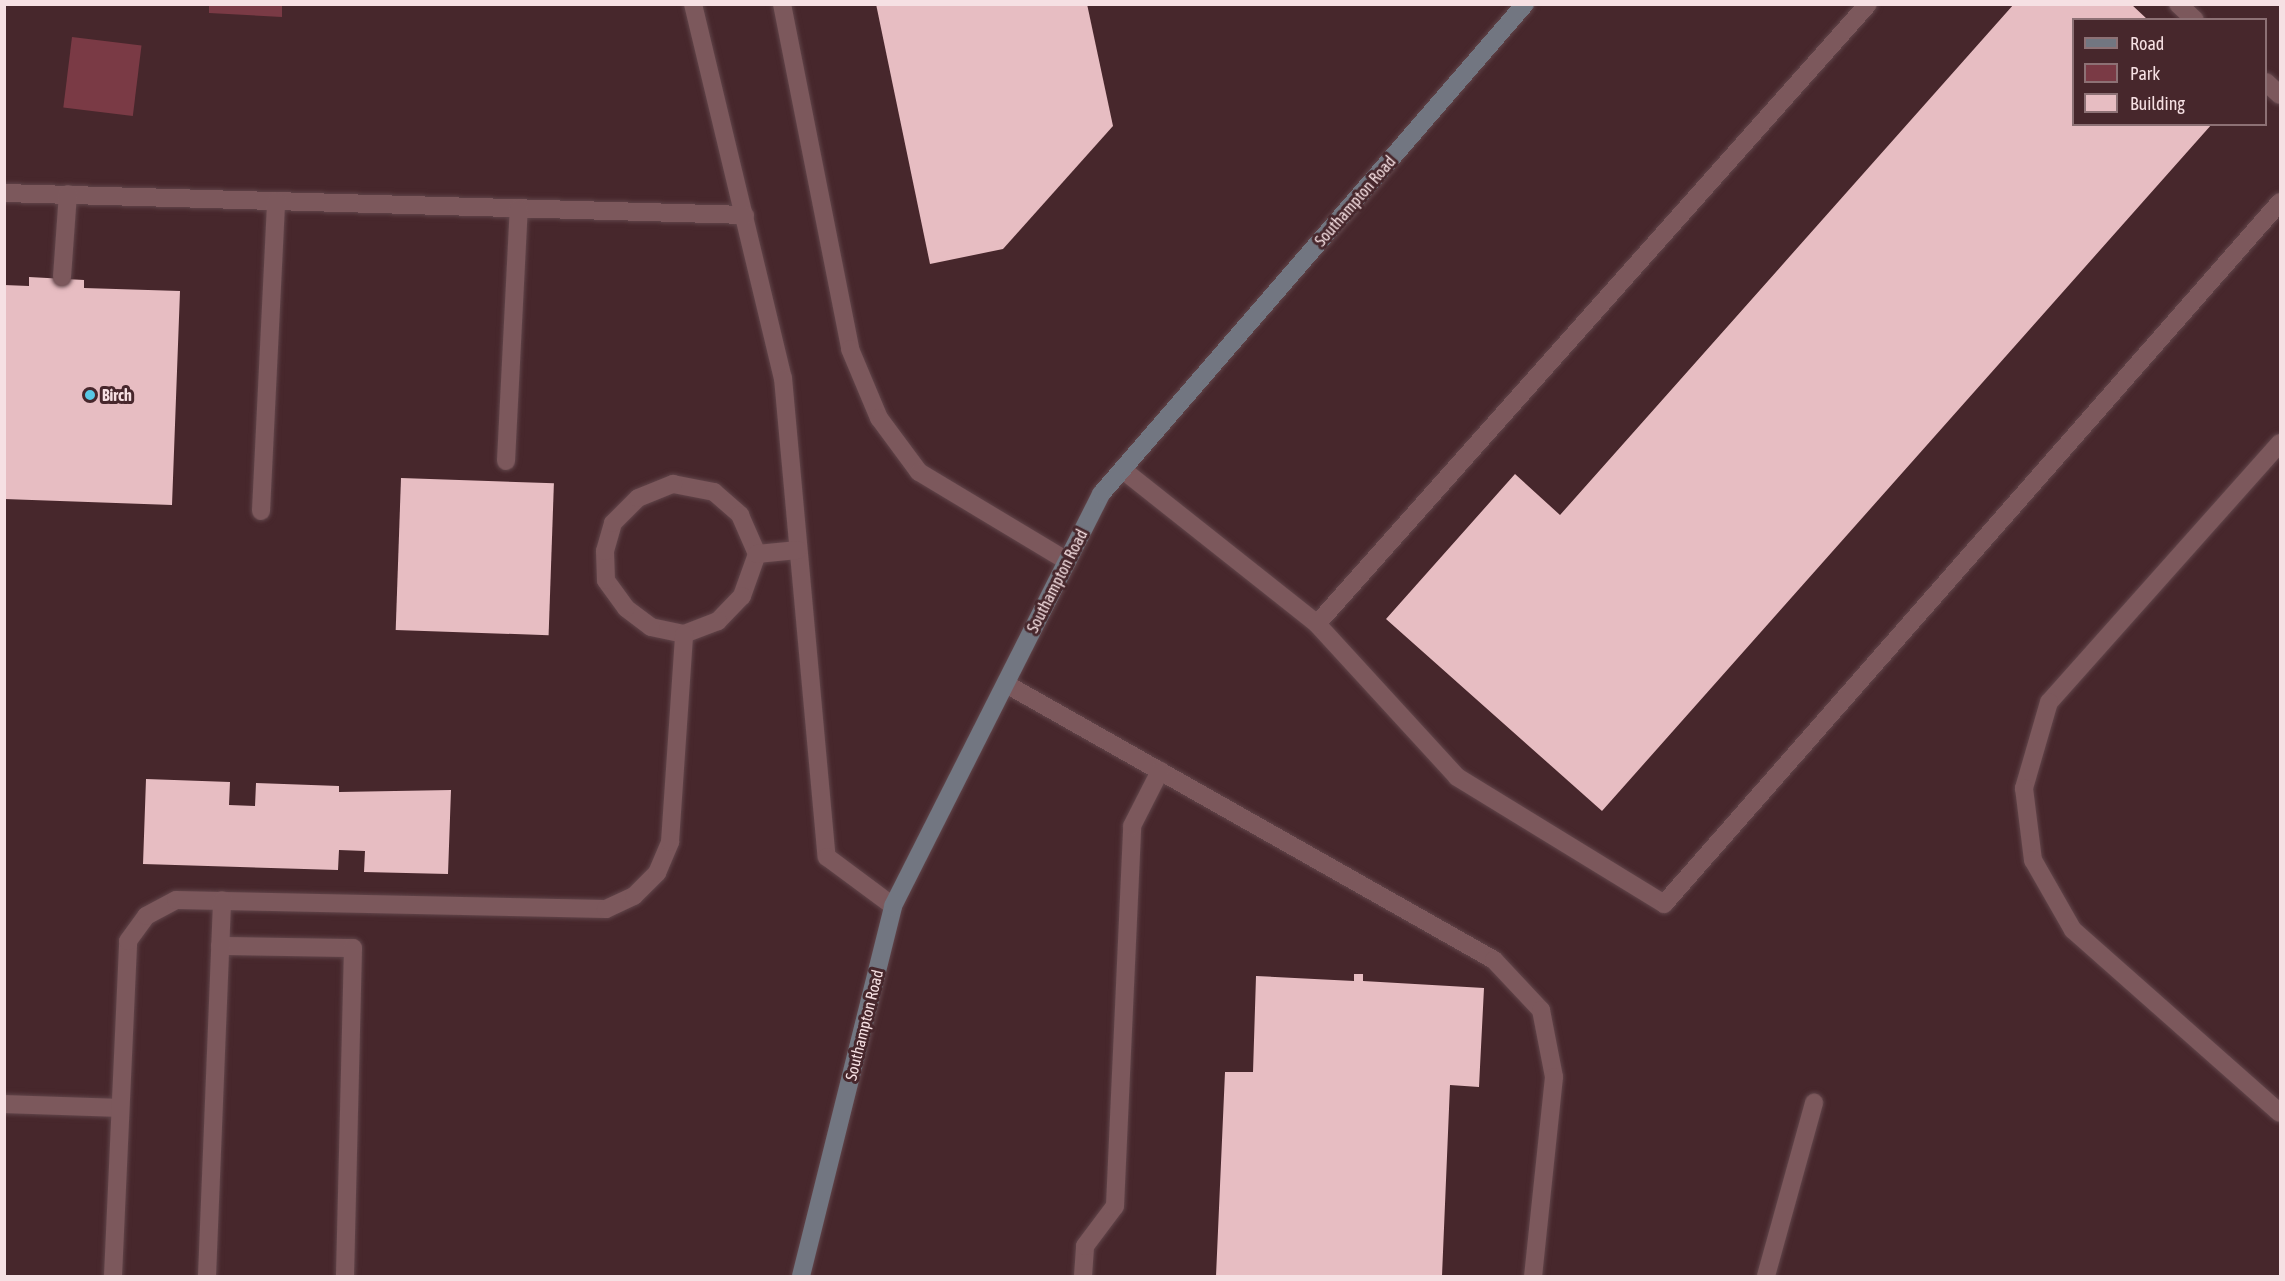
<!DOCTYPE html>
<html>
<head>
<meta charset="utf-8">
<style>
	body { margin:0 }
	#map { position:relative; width:2285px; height:1281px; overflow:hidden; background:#47272c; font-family:"Asap Condensed",sans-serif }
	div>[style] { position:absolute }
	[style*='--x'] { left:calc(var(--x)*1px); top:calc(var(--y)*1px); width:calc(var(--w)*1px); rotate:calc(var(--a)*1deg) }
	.green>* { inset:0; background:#7a3a45; transform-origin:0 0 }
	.building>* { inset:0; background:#e7bdc2; transform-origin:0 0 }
	.roads { filter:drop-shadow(0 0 2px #61454a) drop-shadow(0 0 2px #61454a) }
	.lane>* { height:18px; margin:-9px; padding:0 9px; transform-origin:9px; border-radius:9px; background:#7c585c }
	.secondary>* { height:18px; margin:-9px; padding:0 9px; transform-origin:9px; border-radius:9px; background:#727681 }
	.dots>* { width:16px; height:16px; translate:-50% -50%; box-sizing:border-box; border:3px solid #47272c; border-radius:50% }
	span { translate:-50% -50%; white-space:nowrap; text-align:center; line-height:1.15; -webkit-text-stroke:6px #47272c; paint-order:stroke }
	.street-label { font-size:16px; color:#f6e0e3 }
	.poi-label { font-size:16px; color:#f6e0e3; font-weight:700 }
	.left { translate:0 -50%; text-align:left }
	.frame { position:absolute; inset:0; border:6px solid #f6e0e3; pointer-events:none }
	.legend { position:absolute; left:2072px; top:18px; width:195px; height:108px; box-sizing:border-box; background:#47272c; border:2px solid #8d7175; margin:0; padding:8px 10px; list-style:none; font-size:18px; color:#f6e0e3 }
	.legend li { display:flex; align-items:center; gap:12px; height:30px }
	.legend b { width:30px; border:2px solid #8d7175 }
</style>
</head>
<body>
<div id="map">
	<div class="green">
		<div style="clip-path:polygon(209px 5px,282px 5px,282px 17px,209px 13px)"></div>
		<div style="left:72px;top:37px;width:70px;height:71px;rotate:7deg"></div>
	</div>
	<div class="building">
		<div style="clip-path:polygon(876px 4px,1087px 4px,1113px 126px,1003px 249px,930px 264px)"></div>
		<div style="clip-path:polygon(2014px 4px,2131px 4px,2148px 20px,2074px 20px,2074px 124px,2212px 124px,1602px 811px,1386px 619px,1515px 474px,1560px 515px)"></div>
		<div style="clip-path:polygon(29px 277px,84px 280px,84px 288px,180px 291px,172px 505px,4px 499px,4px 285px,29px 286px)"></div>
		<div style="left:401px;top:478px;width:153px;height:152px;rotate:2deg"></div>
		<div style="clip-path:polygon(146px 779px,230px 782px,229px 805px,255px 806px,256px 783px,339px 786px,339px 792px,451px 790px,448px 874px,364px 872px,365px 851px,339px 850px,338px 870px,143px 864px)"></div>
		<div style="clip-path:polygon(1354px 974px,1363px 974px,1363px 981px,1484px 988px,1479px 1087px,1450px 1085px,1442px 1276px,1216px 1276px,1225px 1072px,1253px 1072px,1256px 976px,1354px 981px)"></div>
	</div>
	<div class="roads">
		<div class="lane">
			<div style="--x:693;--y:4;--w:385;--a:76.5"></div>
			<div style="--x:783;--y:378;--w:481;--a:84.8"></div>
			<div style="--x:827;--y:857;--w:82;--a:36.6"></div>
			<div style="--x:782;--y:4;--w:352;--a:78.8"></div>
			<div style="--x:850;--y:349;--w:75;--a:67.2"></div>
			<div style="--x:879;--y:418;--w:67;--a:53.5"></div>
			<div style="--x:919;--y:472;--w:173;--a:31"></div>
			<div style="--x:2178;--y:4;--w:23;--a:43"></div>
			<div style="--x:2266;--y:82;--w:19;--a:43"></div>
			<div style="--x:4;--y:193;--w:741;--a:1.7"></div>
			<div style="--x:62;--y:277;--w:83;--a:-85.9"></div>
			<div style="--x:2280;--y:443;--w:347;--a:131.7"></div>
			<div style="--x:2049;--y:702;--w:90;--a:106.2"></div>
			<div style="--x:2024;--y:788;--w:73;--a:82.9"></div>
			<div style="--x:2033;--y:860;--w:81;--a:60.3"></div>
			<div style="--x:2073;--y:930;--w:276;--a:41.5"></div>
			<div style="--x:506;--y:461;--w:253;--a:-87.1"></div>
			<div style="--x:1123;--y:470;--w:248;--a:38.4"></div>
			<div style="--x:1317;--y:624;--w:207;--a:47.5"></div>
			<div style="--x:1457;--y:777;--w:243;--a:31.5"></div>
			<div style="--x:1664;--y:904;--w:934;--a:-48.73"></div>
			<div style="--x:673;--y:484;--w:42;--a:11"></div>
			<div style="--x:714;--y:492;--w:35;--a:41"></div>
			<div style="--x:740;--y:515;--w:43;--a:66.4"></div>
			<div style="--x:757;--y:554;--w:45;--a:109.7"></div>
			<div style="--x:742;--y:596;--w:35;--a:134"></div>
			<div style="--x:718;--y:621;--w:36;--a:159"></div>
			<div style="--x:684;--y:634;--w:34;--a:-168"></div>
			<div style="--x:651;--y:627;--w:31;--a:-143"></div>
			<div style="--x:626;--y:608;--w:34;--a:-126"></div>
			<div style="--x:606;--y:580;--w:29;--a:-92"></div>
			<div style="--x:605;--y:551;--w:29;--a:-74"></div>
			<div style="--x:613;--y:523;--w:35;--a:-45"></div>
			<div style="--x:638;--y:498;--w:38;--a:-22"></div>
			<div style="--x:261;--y:511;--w:310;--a:-87.2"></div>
			<div style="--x:757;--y:554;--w:41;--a:-5.6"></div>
			<div style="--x:1317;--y:624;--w:829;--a:-48.37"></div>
			<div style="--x:1006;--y:684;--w:561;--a:29.49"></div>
			<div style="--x:1494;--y:960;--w:69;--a:46.8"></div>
			<div style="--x:1541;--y:1010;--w:68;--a:79"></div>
			<div style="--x:1554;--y:1077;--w:200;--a:96"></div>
			<div style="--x:220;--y:946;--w:133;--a:0.9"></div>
			<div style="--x:353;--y:948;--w:328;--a:91.4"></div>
			<div style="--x:4;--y:1104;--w:116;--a:2"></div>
			<div style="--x:113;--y:1276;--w:335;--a:-87.4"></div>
			<div style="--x:128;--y:941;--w:31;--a:-54"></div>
			<div style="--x:146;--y:916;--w:34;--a:-28"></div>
			<div style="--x:176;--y:900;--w:430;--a:1.2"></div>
			<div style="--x:606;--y:909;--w:31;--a:-25"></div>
			<div style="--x:634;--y:896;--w:33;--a:-45"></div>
			<div style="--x:657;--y:873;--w:34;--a:-67"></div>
			<div style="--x:670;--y:842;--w:208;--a:-86.1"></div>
			<div style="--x:207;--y:1276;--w:376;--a:-87.7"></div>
			<div style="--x:1083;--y:1276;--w:30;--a:-86"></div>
			<div style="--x:1085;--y:1246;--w:50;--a:-53.1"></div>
			<div style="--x:1115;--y:1206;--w:380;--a:-87.4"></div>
			<div style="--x:1132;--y:826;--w:62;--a:-63"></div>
			<div style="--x:1766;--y:1276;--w:180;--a:-74.5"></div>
		</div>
		<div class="secondary">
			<div style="--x:801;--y:1276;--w:381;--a:-76"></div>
			<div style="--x:893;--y:906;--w:462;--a:-63.2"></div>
			<div style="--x:1101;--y:494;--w:648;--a:-49.13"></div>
		</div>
	</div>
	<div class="dots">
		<div style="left:90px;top:395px;background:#59c8e5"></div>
	</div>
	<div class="street-label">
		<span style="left:1355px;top:201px;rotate:-49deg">Southampton Road</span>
		<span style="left:1057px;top:581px;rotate:-63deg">Southampton Road</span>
		<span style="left:864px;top:1025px;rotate:-76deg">Southampton Road</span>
	</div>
	<div class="poi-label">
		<span class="left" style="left:102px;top:395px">Birch</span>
	</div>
	<div class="frame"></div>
	<ul class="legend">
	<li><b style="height:8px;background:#727681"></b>Road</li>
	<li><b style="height:16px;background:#7a3a45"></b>Park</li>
	<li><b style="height:16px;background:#e7bdc2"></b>Building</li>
	</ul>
</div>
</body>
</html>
